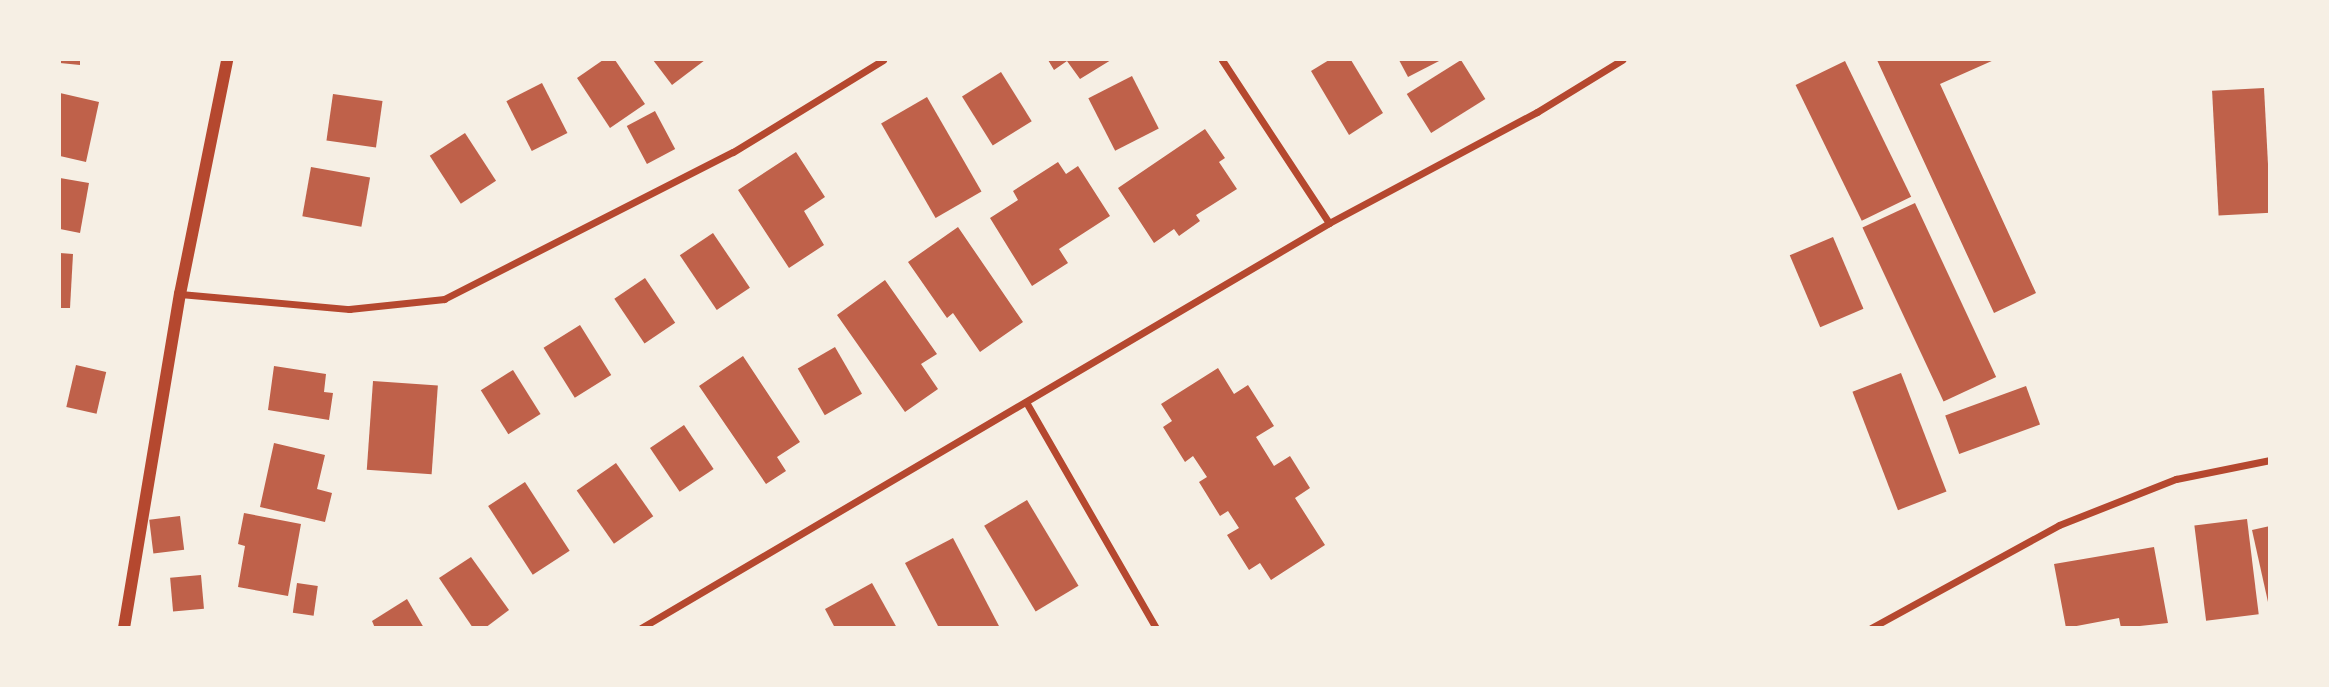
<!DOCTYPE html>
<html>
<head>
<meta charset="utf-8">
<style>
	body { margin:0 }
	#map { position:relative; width:2329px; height:687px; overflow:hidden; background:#f6efe4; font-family:"Asap Condensed",sans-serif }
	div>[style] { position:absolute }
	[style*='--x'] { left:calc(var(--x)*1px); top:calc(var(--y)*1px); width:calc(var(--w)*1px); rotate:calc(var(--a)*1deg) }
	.building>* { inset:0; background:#bf614a; transform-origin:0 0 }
	.minor>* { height:7px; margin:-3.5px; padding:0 3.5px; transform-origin:3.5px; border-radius:3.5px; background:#b5482f }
	.tertiary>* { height:12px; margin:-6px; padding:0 6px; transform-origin:6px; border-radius:6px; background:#b5482f }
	span { translate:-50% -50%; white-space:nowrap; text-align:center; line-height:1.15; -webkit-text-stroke:5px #f6efe4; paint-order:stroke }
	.frame { position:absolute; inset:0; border:61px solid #f6efe4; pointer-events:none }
</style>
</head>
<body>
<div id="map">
	<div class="building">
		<div style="clip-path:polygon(60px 60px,80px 60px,80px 65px,60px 63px)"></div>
		<div style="clip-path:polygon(603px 60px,615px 60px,645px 104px,610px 128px,577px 78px)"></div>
		<div style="clip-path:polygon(653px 60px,705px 60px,672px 85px)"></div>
		<div style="clip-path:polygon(1048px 60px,1111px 60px,1080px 79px,1067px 61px,1054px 70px)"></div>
		<div style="clip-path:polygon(1329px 60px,1351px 60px,1383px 113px,1349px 135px,1311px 71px)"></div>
		<div style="clip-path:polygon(1399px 60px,1441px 60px,1408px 77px)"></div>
		<div style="left:1461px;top:60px;width:46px;height:64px;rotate:58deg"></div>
		<div style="clip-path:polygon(1877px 60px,1994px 60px,1940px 84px,2036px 293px,1994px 313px)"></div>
		<div style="left:1845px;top:61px;width:151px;height:55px;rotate:64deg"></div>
		<div style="left:1001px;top:72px;width:58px;height:46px;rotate:58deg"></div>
		<div style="left:1132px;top:76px;width:59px;height:49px;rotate:63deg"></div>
		<div style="left:542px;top:83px;width:56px;height:40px;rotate:63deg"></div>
		<div style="left:2264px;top:88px;width:125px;height:52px;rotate:87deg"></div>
		<div style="clip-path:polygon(60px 93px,99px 102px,86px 162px,60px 156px)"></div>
		<div style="left:333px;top:94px;width:50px;height:47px;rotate:8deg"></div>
		<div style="left:927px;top:97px;width:109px;height:53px;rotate:60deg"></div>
		<div style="left:655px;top:111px;width:43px;height:32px;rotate:62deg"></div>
		<div style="clip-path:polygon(1205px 129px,1225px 158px,1219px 162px,1237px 189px,1196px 215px,1200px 221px,1179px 236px,1174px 229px,1154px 243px,1118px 188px)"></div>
		<div style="left:465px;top:133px;width:57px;height:42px;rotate:57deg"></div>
		<div style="clip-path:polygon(796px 152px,825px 197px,804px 211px,824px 245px,789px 268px,738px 190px)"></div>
		<div style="clip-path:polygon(1058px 162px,1066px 174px,1078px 166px,1110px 216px,1059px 249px,1068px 263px,1032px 286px,990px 218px,1018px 200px,1013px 191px)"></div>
		<div style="left:311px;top:167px;width:60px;height:50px;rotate:10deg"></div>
		<div style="clip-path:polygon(60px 178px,89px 183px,80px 233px,60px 229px)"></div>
		<div style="left:1915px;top:203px;width:192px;height:58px;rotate:65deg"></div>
		<div style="clip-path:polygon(958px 227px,1023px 322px,980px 352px,953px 313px,947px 318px,908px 262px)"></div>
		<div style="left:713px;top:233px;width:66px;height:40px;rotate:56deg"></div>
		<div style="left:1833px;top:237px;width:78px;height:47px;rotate:67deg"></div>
		<div style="clip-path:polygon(60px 253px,73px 254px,70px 308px,60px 308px)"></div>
		<div style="left:645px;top:278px;width:54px;height:37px;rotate:56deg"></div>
		<div style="clip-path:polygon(885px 280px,937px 354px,921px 364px,938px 389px,905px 412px,837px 315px)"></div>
		<div style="left:580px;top:325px;width:59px;height:43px;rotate:58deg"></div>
		<div style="left:835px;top:347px;width:54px;height:43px;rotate:60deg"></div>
		<div style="clip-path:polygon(743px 356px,800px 442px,777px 457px,786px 471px,766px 484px,699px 386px)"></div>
		<div style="left:76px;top:365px;width:31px;height:43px;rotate:13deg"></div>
		<div style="clip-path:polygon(274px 366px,326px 374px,324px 392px,333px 393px,329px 420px,268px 410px)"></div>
		<div style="clip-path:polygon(1218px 368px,1234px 394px,1248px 385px,1274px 426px,1256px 437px,1274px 466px,1290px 456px,1310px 488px,1295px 498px,1325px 545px,1271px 580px,1260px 563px,1249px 570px,1227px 535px,1239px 528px,1228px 511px,1220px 516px,1199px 482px,1207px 477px,1193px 456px,1185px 462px,1163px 427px,1172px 421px,1161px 404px)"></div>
		<div style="left:513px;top:370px;width:52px;height:38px;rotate:58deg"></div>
		<div style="left:1901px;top:373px;width:127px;height:52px;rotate:69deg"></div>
		<div style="left:373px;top:381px;width:65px;height:89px;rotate:4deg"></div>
		<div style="left:2026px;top:386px;width:41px;height:86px;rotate:70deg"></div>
		<div style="left:684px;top:425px;width:53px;height:41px;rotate:56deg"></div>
		<div style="clip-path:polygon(274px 443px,325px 455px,317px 489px,332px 493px,325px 522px,260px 507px)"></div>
		<div style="left:616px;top:463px;width:65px;height:48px;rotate:55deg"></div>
		<div style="left:525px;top:482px;width:82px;height:44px;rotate:57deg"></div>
		<div style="left:1027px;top:500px;width:100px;height:50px;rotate:59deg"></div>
		<div style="clip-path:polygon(244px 513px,301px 524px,288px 596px,238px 587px,245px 546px,238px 544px)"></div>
		<div style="left:180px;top:516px;width:34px;height:31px;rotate:83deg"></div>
		<div style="left:2247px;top:519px;width:96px;height:53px;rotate:83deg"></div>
		<div style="clip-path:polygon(2270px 526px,2270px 601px,2268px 602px,2252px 530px)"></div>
		<div style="clip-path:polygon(953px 538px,1000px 628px,939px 628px,905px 563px)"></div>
		<div style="clip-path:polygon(2154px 547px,2168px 623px,2121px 628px,2119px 618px,2066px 628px,2054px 564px)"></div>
		<div style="clip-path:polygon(471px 557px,509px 610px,485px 628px,473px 628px,439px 578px)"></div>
		<div style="left:201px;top:575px;width:34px;height:31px;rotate:85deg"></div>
		<div style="left:297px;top:583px;width:21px;height:30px;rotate:8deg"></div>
		<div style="clip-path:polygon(872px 583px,897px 628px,835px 628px,825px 609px)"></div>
		<div style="clip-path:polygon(407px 599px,424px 628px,375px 628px,372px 621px)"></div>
	</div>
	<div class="minor">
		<div style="--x:1222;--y:60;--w:195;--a:56.7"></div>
		<div style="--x:180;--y:294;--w:170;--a:5.1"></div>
		<div style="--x:349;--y:309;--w:96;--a:-6"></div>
		<div style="--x:444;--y:299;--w:324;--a:-27"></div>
		<div style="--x:733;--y:152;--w:176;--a:-31.5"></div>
		<div style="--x:1026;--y:402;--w:261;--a:60.1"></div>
		<div style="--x:641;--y:628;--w:798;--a:-30.48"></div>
		<div style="--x:1329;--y:223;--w:236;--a:-28.1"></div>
		<div style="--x:1537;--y:112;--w:100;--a:-31.5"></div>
		<div style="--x:1871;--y:628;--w:214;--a:-28.7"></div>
		<div style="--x:2059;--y:525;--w:126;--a:-21.5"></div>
		<div style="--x:2176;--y:479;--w:96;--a:-11.4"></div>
	</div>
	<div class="tertiary">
		<div style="--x:124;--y:628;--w:339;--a:-80.5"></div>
		<div style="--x:180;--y:294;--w:239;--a:-78.6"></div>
	</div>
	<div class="frame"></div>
</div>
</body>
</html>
